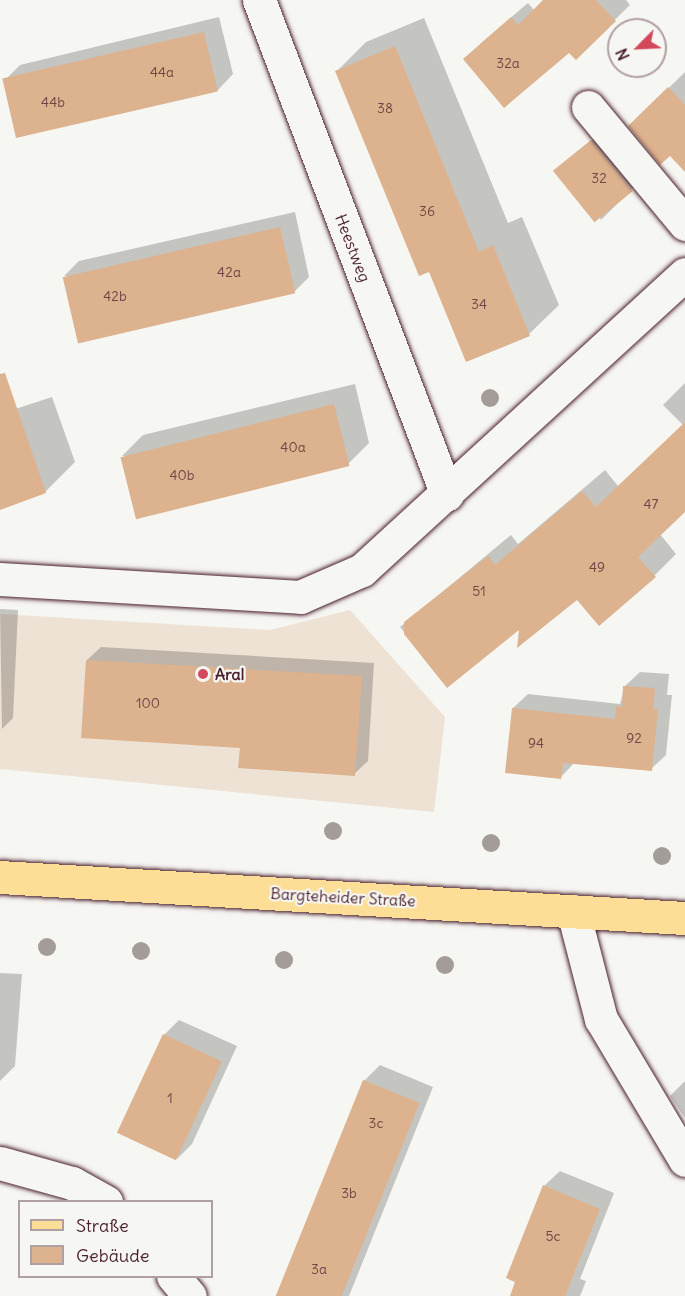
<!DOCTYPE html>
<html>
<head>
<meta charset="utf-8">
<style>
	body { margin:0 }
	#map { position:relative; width:685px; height:1296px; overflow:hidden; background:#f6f6f2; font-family:Delius,sans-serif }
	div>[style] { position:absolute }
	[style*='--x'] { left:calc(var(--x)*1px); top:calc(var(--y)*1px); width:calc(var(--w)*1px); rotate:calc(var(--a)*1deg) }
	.built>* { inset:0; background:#eee2d4 }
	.shadow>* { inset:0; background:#0003 }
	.building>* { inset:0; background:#ddb28e; transform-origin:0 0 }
	.roads { filter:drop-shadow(0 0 2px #4a1f2b) drop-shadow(0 0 2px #4a1f2b) }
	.minor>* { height:33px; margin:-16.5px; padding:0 16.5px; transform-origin:16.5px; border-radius:16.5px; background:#f6f6f2 }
	.major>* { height:33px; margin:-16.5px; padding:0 16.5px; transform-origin:16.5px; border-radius:16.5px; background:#fdde96 }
	.trees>* { width:18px; height:18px; margin:-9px; border-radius:50%; background:#a49c98 }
	.dots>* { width:16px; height:16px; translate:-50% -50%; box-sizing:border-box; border:3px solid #f6f6f2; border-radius:50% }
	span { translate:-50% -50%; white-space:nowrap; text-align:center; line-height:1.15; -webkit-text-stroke:4.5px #f6f6f2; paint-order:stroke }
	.number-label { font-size:14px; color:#6f4444 }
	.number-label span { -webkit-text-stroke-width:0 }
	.street-label { font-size:16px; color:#4a1f2b }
	.poi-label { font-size:16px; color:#4a1f2b; font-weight:700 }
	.left { translate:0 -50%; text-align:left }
	.legend { position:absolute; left:18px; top:1200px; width:195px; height:78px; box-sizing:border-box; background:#f6f6f2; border:2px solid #b1a0a2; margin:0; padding:8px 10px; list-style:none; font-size:18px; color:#4a1f2b }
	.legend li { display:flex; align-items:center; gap:12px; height:30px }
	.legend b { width:30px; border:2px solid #b1a0a2 }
	.north { position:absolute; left:607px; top:18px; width:60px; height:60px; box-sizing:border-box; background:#f6f6f2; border:2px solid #b1a0a2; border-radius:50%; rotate:246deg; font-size:16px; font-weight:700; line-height:24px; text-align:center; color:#4a1f2b }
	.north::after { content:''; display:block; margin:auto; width:21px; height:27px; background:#d1495b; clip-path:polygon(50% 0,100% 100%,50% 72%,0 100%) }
</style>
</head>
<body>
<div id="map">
	<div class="built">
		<div style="clip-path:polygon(350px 610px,445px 717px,434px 812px,0 769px,0 614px,270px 630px)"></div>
	</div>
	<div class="shadow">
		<div style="clip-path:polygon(545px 0,626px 0,630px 5px,576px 58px,569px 50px,480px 44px,528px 3px,534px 10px)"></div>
		<div style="clip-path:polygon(219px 17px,233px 74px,218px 90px,4px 81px,20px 65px)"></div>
		<div style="clip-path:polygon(424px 18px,508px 223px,522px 217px,559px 305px,529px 334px,429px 270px,337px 71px,366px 42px)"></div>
		<div style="clip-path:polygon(685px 72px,685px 156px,670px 154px,630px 126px)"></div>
		<div style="clip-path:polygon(607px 126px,647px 174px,601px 220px,573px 159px)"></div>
		<div style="clip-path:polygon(295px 212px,309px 277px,294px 292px,64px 276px,79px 261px)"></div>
		<div style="clip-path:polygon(685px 383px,685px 510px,660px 534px,676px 554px,654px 576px,577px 598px,521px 627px,447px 686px,400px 627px,511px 535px,518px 544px,605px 470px,618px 486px,683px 425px,663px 405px)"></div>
		<div style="clip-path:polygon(355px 384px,369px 443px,348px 464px,122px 456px,143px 435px)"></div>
		<div style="clip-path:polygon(52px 397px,75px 462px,45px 492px,0 508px,0 414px)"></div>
		<div style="clip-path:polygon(0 609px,18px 610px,13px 718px,2px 729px)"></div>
		<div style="clip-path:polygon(101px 647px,374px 663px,368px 761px,354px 774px,241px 747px,87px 660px)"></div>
		<div style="clip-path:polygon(640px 672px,669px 674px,667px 695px,672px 695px,666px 755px,651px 769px,575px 762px,561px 777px,513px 708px,528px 694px,620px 704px,625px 686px)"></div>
		<div style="clip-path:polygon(0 973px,22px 974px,15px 1066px,0 1081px)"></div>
		<div style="clip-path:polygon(179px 1020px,237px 1046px,192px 1144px,177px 1159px,164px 1035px)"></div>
		<div style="clip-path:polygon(380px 1065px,433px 1087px,349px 1296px,277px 1296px,364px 1081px)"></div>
		<div style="clip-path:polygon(685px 1081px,685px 1118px,670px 1096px)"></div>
		<div style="clip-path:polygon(560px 1171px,614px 1193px,580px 1279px,586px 1281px,580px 1296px,511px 1296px,544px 1186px)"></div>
	</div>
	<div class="building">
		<div style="clip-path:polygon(543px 0,596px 0,616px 21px,576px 60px,569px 53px,504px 108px,463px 59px,511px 17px,518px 25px)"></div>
		<div style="left:204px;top:32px;width:61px;height:207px;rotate:77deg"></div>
		<div style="clip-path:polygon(395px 46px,479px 252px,493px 245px,530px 336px,466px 362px,429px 272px,419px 276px,335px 71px)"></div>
		<div style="clip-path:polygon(668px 87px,685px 105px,685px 172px,670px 156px,660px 165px,628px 126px)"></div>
		<div style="left:591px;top:140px;width:66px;height:49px;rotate:51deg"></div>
		<div style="left:280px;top:227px;width:68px;height:223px;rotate:77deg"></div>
		<div style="clip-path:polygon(5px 373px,46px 493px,0 510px,0 374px)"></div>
		<div style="left:334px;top:404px;width:64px;height:220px;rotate:76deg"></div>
		<div style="clip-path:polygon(685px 422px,685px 512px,638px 557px,656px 577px,599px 626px,577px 600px,517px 648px,519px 630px,447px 688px,404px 634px,404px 622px,488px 556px,495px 565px,582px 491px,596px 507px)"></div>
		<div style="clip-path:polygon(86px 660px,362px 676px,355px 776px,238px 768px,240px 748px,81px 738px)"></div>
		<div style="clip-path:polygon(623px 686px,655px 688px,653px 709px,658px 709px,652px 771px,563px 763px,561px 779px,505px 773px,512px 708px,615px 719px,616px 706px,622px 707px)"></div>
		<div style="left:163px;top:1034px;width:65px;height:109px;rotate:25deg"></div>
		<div style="left:363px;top:1080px;width:61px;height:233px;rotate:22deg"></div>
		<div style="clip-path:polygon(543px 1185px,600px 1209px,565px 1296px,510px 1296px,515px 1282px,506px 1278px)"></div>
	</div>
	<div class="roads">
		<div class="minor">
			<div style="--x:259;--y:0;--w:529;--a:69.2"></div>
			<div style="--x:588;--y:107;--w:152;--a:50.3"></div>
			<div style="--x:0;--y:579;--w:301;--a:3.4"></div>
			<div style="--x:300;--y:597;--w:68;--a:-23.5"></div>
			<div style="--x:362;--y:570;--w:438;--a:-42.5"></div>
			<div style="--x:573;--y:911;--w:112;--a:75.5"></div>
			<div style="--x:601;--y:1019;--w:164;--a:59.2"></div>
			<div style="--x:0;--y:1163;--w:75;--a:15.5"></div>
			<div style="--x:72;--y:1183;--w:39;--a:29"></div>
			<div style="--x:173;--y:1276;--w:26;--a:50"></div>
		</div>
		<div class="major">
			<div style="--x:0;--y:877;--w:686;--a:3.43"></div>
		</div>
	</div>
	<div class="trees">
		<div style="left:490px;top:398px"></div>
		<div style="left:333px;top:831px"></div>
		<div style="left:491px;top:843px"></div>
		<div style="left:662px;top:856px"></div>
		<div style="left:47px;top:947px"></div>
		<div style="left:141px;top:951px"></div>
		<div style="left:284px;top:960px"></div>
		<div style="left:445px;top:965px"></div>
	</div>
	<div class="dots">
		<div style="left:203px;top:674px;background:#d1495b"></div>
	</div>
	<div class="number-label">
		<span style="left:508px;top:63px">32a</span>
		<span style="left:162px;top:72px">44a</span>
		<span style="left:53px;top:102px">44b</span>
		<span style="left:385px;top:108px">38</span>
		<span style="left:599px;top:178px">32</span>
		<span style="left:427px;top:211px">36</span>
		<span style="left:229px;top:272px">42a</span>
		<span style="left:115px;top:296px">42b</span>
		<span style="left:479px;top:304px">34</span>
		<span style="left:293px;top:447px">40a</span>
		<span style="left:182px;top:475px">40b</span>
		<span style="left:651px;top:504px">47</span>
		<span style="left:597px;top:567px">49</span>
		<span style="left:479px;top:591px">51</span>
		<span style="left:148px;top:703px">100</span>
		<span style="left:634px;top:738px">92</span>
		<span style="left:536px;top:743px">94</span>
		<span style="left:170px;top:1098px">1</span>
		<span style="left:376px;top:1123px">3c</span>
		<span style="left:349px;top:1193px">3b</span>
		<span style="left:553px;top:1236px">5c</span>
		<span style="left:319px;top:1269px">3a</span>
	</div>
	<div class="street-label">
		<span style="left:353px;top:248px;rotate:69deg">Heestweg</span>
		<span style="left:343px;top:897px;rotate:3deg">Bargteheider Straße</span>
	</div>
	<div class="poi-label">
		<span class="left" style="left:215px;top:674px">Aral</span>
	</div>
	<ul class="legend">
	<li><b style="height:8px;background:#fdde96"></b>Straße</li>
	<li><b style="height:16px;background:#ddb28e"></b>Gebäude</li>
	</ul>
	<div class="north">N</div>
</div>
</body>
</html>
